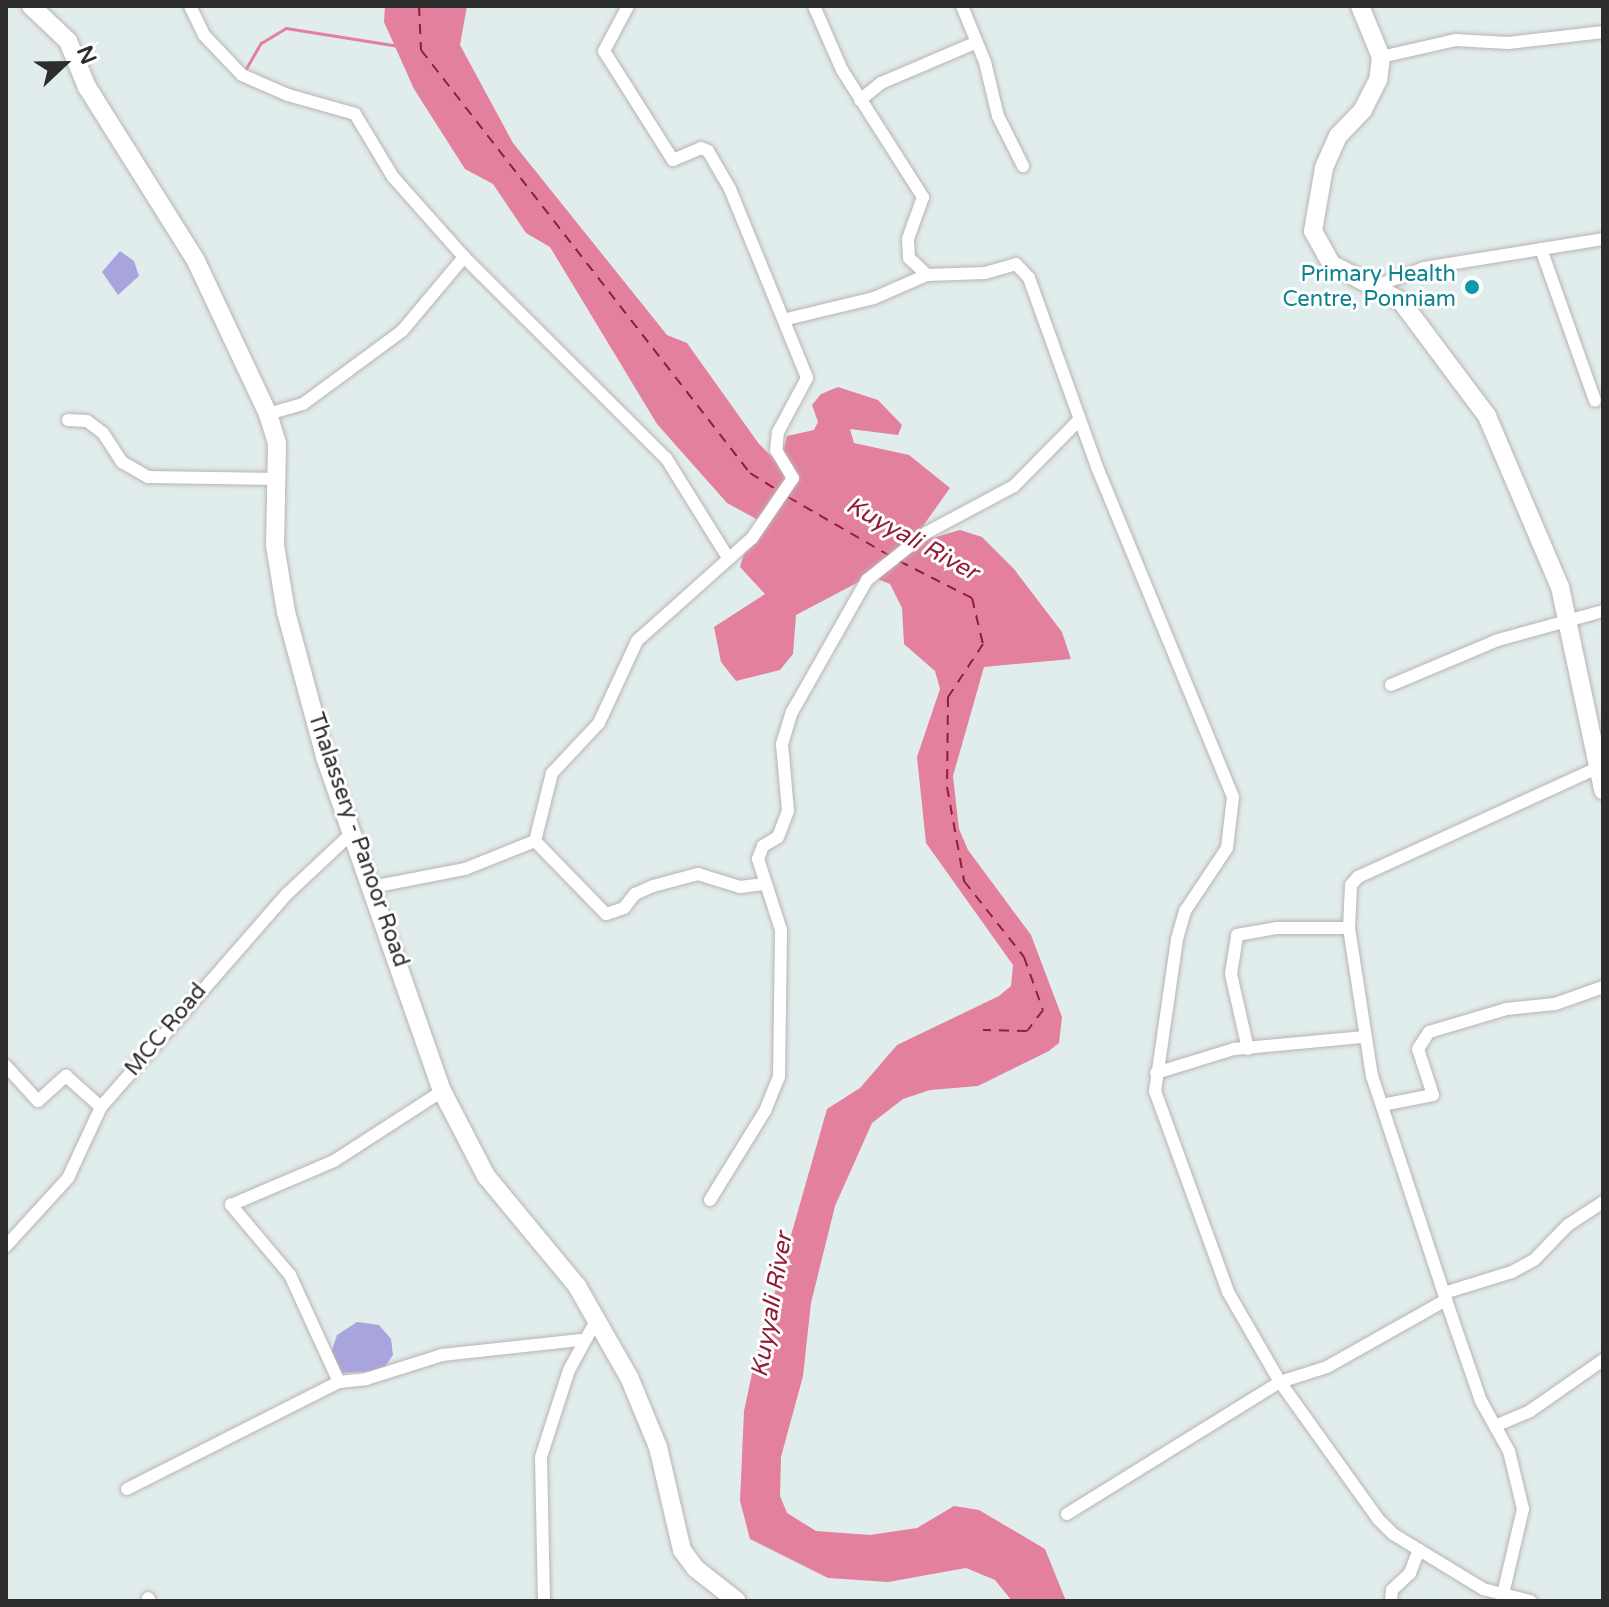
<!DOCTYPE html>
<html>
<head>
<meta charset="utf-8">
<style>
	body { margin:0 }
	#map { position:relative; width:1609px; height:1607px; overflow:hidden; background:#e1edec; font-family:"Varela Round",sans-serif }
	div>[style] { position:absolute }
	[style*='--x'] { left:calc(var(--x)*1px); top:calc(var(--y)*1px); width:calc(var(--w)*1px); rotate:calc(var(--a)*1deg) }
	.green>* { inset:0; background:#a8a4dd }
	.water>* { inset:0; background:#e3809e }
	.stream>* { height:3px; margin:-1.5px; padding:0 1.5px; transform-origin:1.5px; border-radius:1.5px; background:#e3809e }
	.ferry>* { height:2px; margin-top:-1px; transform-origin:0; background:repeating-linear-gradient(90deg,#911c37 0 10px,transparent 0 18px) }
	.roads { filter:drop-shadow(0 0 2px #bbb3b1) drop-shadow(0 0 2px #bbb3b1) }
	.street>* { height:12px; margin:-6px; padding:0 6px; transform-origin:6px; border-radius:6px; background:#fff }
	.secondary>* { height:18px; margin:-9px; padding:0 9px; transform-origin:9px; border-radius:9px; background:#fff }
	.dots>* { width:22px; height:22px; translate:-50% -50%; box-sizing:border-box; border:4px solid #fff; border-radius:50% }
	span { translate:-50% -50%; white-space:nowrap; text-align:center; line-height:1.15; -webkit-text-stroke:6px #fff; paint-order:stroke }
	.culture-label { font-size:22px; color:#0d838f }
	.right { translate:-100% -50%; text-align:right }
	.street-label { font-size:22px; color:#2d2d2d }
	.water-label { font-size:24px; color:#911c37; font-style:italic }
	.frame { position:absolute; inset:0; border:8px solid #2d2d2d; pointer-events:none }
	.north { position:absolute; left:24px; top:24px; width:80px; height:80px; -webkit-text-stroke:6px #fff; paint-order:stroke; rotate:68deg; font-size:22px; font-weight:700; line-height:32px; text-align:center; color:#2d2d2d }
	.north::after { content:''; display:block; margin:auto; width:28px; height:36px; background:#2d2d2d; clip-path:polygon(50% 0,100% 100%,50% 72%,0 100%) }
</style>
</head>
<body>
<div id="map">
	<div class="green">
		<div style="clip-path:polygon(120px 251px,134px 261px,139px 276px,118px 295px,102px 272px)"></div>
		<div style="clip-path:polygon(357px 1322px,379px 1325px,391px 1339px,393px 1355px,382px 1371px,340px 1373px,330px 1356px,337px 1335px)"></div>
	</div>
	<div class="water">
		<div style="clip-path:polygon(385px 6px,467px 6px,460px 45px,513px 143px,667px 335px,687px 343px,759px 444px,789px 473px,760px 521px,727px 503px,657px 424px,550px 247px,526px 233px,493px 184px,465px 169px,414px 89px,384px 22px)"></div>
		<div style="clip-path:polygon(838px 387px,878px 400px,902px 425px,898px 435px,850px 429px,854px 443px,909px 455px,950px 488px,918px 533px,929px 539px,960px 530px,982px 537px,1014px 569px,1062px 632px,1071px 659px,984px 667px,953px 776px,959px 829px,968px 850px,1031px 935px,1062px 1017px,1059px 1043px,1049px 1051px,978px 1086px,930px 1090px,903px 1099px,872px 1123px,835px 1206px,811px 1303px,803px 1376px,781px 1457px,780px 1496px,787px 1513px,816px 1531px,870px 1535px,917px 1528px,954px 1506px,979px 1510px,1045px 1549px,1066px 1601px,1012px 1601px,995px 1580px,966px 1568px,888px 1582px,828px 1578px,750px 1539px,740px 1501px,744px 1411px,753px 1369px,827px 1109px,860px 1088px,897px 1045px,999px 996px,1011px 986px,1013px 965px,926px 843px,917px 757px,940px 689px,935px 671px,904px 644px,902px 608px,890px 584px,870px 576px,796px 615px,793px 654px,780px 670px,736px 681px,721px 662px,714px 627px,765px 594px,740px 567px,745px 551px,760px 537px,798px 477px,783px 451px,787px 436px,814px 430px,818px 422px,812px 405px,821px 394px)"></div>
	</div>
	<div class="stream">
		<div style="--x:244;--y:72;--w:34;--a:-60"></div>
		<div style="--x:261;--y:43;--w:29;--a:-31"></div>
		<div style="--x:286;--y:28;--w:114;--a:9.1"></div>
	</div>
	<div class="ferry">
		<div style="--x:419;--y:6;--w:44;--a:87.4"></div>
		<div style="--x:421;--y:50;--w:536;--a:52.13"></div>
		<div style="--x:750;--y:473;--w:36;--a:32"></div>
		<div style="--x:788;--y:497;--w:118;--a:30"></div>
		<div style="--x:899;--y:561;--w:82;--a:26.9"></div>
		<div style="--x:972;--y:598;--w:47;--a:76.6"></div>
		<div style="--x:983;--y:644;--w:64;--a:123.4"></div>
		<div style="--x:948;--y:697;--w:90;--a:90.6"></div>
		<div style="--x:947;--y:787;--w:96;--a:79.7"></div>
		<div style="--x:964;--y:881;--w:97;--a:51.7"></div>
		<div style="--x:1024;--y:957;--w:56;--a:70.3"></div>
		<div style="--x:1043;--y:1010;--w:26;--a:127"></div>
		<div style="--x:1027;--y:1031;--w:44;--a:-178.7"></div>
	</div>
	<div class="roads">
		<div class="street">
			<div style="--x:190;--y:6;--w:32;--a:64"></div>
			<div style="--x:204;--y:35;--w:55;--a:46.5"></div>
			<div style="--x:242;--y:75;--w:50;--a:23.5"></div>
			<div style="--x:288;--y:95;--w:70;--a:15.8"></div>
			<div style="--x:355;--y:114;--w:74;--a:58.9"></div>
			<div style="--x:393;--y:177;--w:107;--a:48.4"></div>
			<div style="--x:464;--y:257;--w:285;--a:44.9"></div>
			<div style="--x:666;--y:458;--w:115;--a:58.1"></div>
			<div style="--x:628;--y:6;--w:51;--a:118.1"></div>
			<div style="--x:604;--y:51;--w:129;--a:57.7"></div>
			<div style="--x:673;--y:160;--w:30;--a:-23"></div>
			<div style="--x:701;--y:148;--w:8;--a:23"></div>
			<div style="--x:708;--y:151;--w:44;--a:59.9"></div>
			<div style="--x:730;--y:189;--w:204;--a:67.8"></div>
			<div style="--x:807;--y:378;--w:61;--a:118.2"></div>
			<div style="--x:778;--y:432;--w:18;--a:96"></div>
			<div style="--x:776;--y:450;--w:33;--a:59"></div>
			<div style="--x:793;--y:478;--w:73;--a:124.3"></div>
			<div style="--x:752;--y:538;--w:154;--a:138.2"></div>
			<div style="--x:637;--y:641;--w:90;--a:114.9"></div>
			<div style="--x:599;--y:723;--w:69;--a:133.2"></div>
			<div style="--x:552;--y:773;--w:70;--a:104"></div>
			<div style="--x:535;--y:841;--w:102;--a:45.8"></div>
			<div style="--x:606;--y:914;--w:19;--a:-18"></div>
			<div style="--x:624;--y:908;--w:18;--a:-52"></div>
			<div style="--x:635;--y:894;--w:20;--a:-24"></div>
			<div style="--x:653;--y:886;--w:47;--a:-14.9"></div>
			<div style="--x:698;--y:874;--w:44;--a:17.2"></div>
			<div style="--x:740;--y:887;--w:24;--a:-7"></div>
			<div style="--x:814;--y:6;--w:70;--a:66.4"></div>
			<div style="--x:842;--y:70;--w:151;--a:57.5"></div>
			<div style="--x:923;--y:197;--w:45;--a:109.7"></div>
			<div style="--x:908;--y:239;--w:19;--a:87"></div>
			<div style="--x:909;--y:258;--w:25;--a:43"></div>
			<div style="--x:927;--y:275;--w:58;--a:-2"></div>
			<div style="--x:985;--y:273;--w:32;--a:-16"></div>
			<div style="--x:1016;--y:264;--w:19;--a:47"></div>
			<div style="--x:1029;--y:278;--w:201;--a:70.2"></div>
			<div style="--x:1097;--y:467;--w:357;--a:67.6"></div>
			<div style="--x:1233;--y:797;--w:51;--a:96.7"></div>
			<div style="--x:1227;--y:848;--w:76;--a:123.7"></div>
			<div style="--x:1185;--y:911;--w:29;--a:106"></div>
			<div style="--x:1177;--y:939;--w:154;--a:98.2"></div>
			<div style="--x:1155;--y:1091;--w:214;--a:70"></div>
			<div style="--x:1228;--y:1292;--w:104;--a:60"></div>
			<div style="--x:1280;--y:1382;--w:168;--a:54.4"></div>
			<div style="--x:1378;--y:1519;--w:21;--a:45"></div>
			<div style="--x:1393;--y:1534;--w:105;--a:31.4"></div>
			<div style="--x:1483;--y:1589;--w:49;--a:14.3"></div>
			<div style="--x:962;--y:6;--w:61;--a:67.7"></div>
			<div style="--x:985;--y:62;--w:56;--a:76.5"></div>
			<div style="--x:998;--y:116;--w:56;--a:63.4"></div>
			<div style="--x:1381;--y:57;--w:76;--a:-12.9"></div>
			<div style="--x:1455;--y:40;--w:53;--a:3.2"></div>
			<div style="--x:1508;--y:43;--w:96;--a:-6.6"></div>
			<div style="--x:860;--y:100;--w:27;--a:-39"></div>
			<div style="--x:881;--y:83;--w:102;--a:-23.1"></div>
			<div style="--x:1541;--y:249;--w:161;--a:70.4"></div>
			<div style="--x:1376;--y:286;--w:51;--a:-20.6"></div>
			<div style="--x:1424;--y:268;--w:181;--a:-9.2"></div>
			<div style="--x:787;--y:319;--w:89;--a:-13.6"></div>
			<div style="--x:874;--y:298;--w:58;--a:-23.5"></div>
			<div style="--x:268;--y:414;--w:36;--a:-16"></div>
			<div style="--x:303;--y:404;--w:123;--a:-36.4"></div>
			<div style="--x:402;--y:331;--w:97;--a:-50"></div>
			<div style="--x:68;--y:420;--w:19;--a:3"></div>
			<div style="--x:87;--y:421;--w:20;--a:37"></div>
			<div style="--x:103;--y:433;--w:35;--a:57"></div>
			<div style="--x:122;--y:462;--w:30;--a:30"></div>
			<div style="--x:148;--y:477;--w:131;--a:0.9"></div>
			<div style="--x:1391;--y:685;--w:116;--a:-22.8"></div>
			<div style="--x:1498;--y:640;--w:109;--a:-15.4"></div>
			<div style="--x:372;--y:887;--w:95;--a:-11"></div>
			<div style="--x:465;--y:869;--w:75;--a:-21.8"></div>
			<div style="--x:1349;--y:928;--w:150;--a:81.2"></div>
			<div style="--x:1372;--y:1076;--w:236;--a:71.7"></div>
			<div style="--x:1248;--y:1049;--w:77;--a:-102.8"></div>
			<div style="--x:1231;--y:974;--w:39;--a:-81"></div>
			<div style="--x:1237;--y:935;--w:41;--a:-9.9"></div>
			<div style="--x:1277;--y:928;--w:72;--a:0"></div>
			<div style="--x:1349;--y:928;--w:43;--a:-87.3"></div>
			<div style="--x:1351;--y:885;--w:11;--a:-49"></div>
			<div style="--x:1358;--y:877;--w:265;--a:-24.5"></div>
			<div style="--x:6;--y:1066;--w:47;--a:47.6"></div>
			<div style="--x:38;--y:1101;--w:38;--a:-42"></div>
			<div style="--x:66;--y:1076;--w:47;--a:41.5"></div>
			<div style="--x:1156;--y:1073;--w:82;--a:-17.1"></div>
			<div style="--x:1234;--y:1049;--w:131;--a:-5.3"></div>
			<div style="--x:1382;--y:1105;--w:52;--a:-11.1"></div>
			<div style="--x:1433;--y:1095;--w:48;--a:-108.1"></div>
			<div style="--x:1418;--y:1049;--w:20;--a:-57"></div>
			<div style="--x:1429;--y:1032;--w:80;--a:-16.6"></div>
			<div style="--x:1506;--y:1009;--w:49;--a:-5.8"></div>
			<div style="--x:1555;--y:1004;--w:51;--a:-19.5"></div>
			<div style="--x:710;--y:1200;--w:105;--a:-58.3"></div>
			<div style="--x:765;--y:1111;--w:37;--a:-68"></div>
			<div style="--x:779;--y:1077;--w:147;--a:-89.2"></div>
			<div style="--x:781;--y:930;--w:75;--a:-107.9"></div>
			<div style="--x:758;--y:859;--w:14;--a:-69"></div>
			<div style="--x:763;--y:846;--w:17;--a:-31"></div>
			<div style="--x:778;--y:837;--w:28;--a:-69"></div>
			<div style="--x:788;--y:811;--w:67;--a:-95.1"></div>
			<div style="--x:782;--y:744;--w:34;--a:-73"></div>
			<div style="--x:792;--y:712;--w:152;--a:-60.4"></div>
			<div style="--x:867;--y:580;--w:75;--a:-38.5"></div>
			<div style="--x:926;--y:533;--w:100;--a:-28.1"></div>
			<div style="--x:1014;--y:486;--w:93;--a:-45.4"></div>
			<div style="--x:6;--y:1246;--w:92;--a:-47.6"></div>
			<div style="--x:68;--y:1178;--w:78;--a:-65.1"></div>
			<div style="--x:101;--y:1107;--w:283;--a:-48.9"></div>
			<div style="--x:287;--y:894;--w:89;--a:-43.2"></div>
			<div style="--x:1444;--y:1293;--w:71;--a:-17.2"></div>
			<div style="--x:1512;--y:1272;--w:26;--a:-29"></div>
			<div style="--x:1535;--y:1259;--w:47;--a:-45.9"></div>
			<div style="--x:1568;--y:1225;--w:42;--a:-33.3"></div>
			<div style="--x:339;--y:1382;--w:118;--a:-114.6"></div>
			<div style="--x:290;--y:1275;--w:92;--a:-130.1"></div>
			<div style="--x:231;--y:1205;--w:112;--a:-23.1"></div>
			<div style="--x:334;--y:1161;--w:129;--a:-32.9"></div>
			<div style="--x:1495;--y:1426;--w:38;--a:-23"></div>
			<div style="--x:1530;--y:1411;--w:89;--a:-34.9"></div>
			<div style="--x:127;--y:1489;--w:237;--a:-26.8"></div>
			<div style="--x:339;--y:1382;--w:27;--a:-6"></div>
			<div style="--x:366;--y:1379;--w:80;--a:-17.5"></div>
			<div style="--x:442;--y:1355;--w:140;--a:-6.2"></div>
			<div style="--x:1067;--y:1514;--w:251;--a:-31.8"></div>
			<div style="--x:1280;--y:1382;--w:49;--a:-17.7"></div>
			<div style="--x:1327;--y:1367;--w:137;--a:-29.4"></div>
			<div style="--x:1446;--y:1300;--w:107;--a:70.9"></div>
			<div style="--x:1481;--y:1401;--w:57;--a:60.8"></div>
			<div style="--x:1509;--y:1451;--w:60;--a:76.4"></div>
			<div style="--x:1523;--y:1509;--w:87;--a:103.2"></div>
			<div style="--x:148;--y:1598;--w:4;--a:56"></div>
			<div style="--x:544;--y:1601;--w:144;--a:-91.2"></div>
			<div style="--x:541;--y:1457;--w:91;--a:-72.2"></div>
			<div style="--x:569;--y:1370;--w:58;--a:-61.2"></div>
			<div style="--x:1391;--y:1601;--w:11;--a:-85"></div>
			<div style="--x:1392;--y:1590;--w:25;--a:-43"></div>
			<div style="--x:1410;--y:1573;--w:25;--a:-69"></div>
		</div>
		<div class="secondary">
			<div style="--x:31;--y:6;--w:51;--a:43.4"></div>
			<div style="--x:68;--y:41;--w:50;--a:67.6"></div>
			<div style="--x:87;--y:87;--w:205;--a:57.9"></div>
			<div style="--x:196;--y:261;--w:169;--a:64.8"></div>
			<div style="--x:268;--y:414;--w:31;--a:73"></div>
			<div style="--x:277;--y:444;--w:101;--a:91.1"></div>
			<div style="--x:275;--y:545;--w:68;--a:80.7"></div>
			<div style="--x:286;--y:612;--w:150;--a:74.9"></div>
			<div style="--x:325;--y:757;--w:354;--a:70.7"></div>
			<div style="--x:442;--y:1091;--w:96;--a:62.6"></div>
			<div style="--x:486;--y:1176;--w:143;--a:50.4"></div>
			<div style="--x:577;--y:1286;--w:105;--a:60.3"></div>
			<div style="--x:629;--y:1377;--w:76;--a:67.5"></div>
			<div style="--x:658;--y:1447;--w:106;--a:76.9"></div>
			<div style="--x:682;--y:1550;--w:22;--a:54"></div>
			<div style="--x:695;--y:1568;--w:53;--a:38.2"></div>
			<div style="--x:1360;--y:6;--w:55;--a:67.6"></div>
			<div style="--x:1381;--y:57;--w:23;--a:97"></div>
			<div style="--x:1378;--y:80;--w:34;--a:117"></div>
			<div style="--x:1363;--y:110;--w:36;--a:134"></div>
			<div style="--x:1338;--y:136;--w:35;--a:114"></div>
			<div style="--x:1324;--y:168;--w:64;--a:99.9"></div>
			<div style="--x:1313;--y:231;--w:38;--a:61"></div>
			<div style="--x:1331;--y:264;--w:79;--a:27.9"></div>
			<div style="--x:1401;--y:301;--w:144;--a:53.2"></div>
			<div style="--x:1487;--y:416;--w:186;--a:66.9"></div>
			<div style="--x:1560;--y:587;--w:208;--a:78"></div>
		</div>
	</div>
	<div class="dots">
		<div style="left:1472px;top:287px;background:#0f9aa8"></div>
	</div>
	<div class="culture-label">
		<span class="right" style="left:1456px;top:287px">Primary Health<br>Centre, Ponniam</span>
	</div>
	<div class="street-label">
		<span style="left:358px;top:840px;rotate:71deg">Thalassery - Panoor Road</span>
		<span style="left:166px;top:1030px;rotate:-50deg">MCC Road</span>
	</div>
	<div class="water-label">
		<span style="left:912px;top:539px;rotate:29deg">Kuyyali River</span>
		<span style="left:772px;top:1305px;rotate:-80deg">Kuyyali River</span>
	</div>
	<div class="frame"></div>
	<div class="north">N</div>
</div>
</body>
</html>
